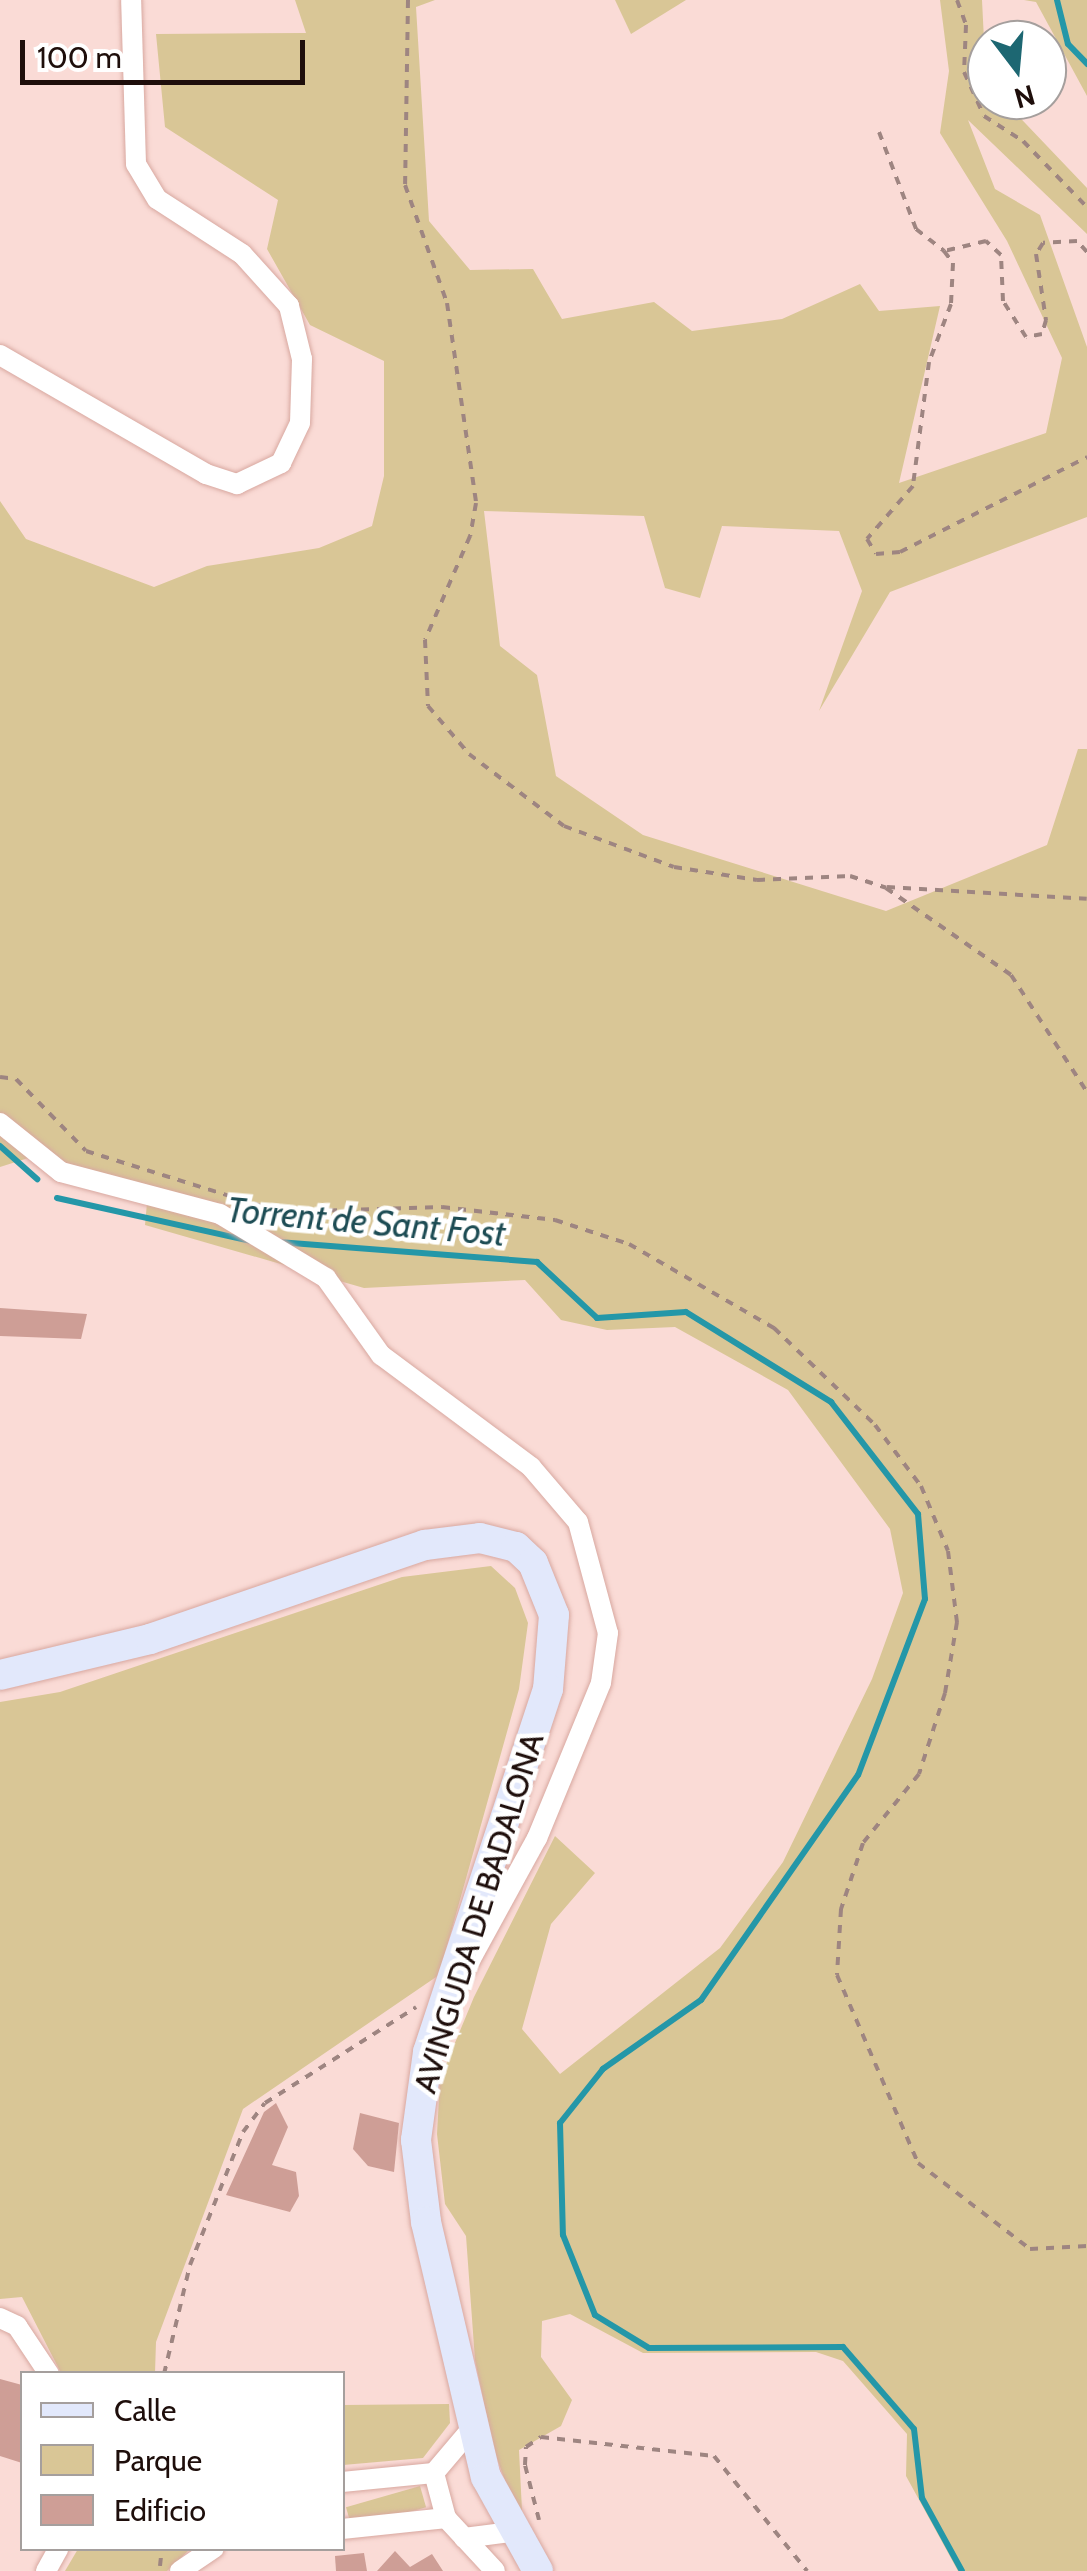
<!DOCTYPE html>
<html>
<head>
<meta charset="utf-8">
<style>
	body { margin:0 }
	#map { position:relative; width:1087px; height:2571px; overflow:hidden; background:#fadbd6; font-family:Cabin,sans-serif }
	div>[style] { position:absolute }
	[style*='--x'] { left:calc(var(--x)*1px); top:calc(var(--y)*1px); width:calc(var(--w)*1px); rotate:calc(var(--a)*1deg) }
	.green>* { inset:0; background:#d9c696; transform-origin:0 0 }
	.stream>* { height:6px; margin:-3px; padding:0 3px; transform-origin:3px; border-radius:3px; background:#2497a8 }
	.building>* { inset:0; background:#ce9e96 }
	.path>* { height:4px; margin-top:-2px; transform-origin:0; background:repeating-linear-gradient(90deg,#9e8581 0 8px,transparent 0 16px) }
	.roads { filter:drop-shadow(0 0 2px #d8a8a0) drop-shadow(0 0 2px #d8a8a0) }
	.street>* { height:20px; margin:-10px; padding:0 10px; transform-origin:10px; border-radius:10px; background:#fff }
	.secondary>* { height:30px; margin:-15px; padding:0 15px; transform-origin:15px; border-radius:15px; background:#e2e8fb }
	span { translate:-50% -50%; white-space:nowrap; text-align:center; line-height:1.15; -webkit-text-stroke:9px #fff; paint-order:stroke }
	.street-label { font-size:32px; color:#1e0e0b }
	.water-label { font-size:35px; color:#1d4c54; font-style:italic }
	.legend { position:absolute; left:20px; top:2371px; width:325px; height:180px; box-sizing:border-box; background:#fff; border:2px solid #a59f9d; margin:0; padding:12px 18px; list-style:none; font-size:30px; color:#1e0e0b }
	.legend li { display:flex; align-items:center; gap:20px; height:50px }
	.legend b { width:50px; border:2px solid #a59f9d }
	.north { position:absolute; left:967px; top:20px; width:100px; height:100px; box-sizing:border-box; background:#fff; border:2px solid #a59f9d; border-radius:50%; rotate:164deg; font-size:28px; font-weight:700; line-height:40px; text-align:center; color:#1e0e0b }
	.north::after { content:''; display:block; margin:auto; width:35px; height:45px; background:#1d6772; clip-path:polygon(50% 0,100% 100%,50% 72%,0 100%) }
	.scale { position:absolute; left:20px; top:40px; width:285px; height:45px; box-sizing:border-box; border:5px solid #1e0e0b; border-top:0; padding-left:12px; font-size:30px; line-height:35px; white-space:nowrap; color:#1e0e0b; -webkit-text-stroke:8px #fff; paint-order:stroke }
</style>
</head>
<body>
<div id="map">
	<div class="green">
		<div style="clip-path:polygon(295px 0,435px 0,416px 7px,429px 221px,470px 270px,533px 269px,562px 319px,654px 302px,692px 331px,782px 319px,860px 284px,879px 311px,940px 306px,899px 483px,1046px 433px,1062px 358px,1007px 241px,940px 133px,949px 71px,940px 0,982px 0,987px 100px,1003px 100px,1087px 188px,1087px 234px,968px 120px,995px 189px,1040px 215px,1087px 347px,1087px 517px,890px 592px,819px 711px,862px 591px,839px 531px,722px 526px,700px 598px,665px 588px,644px 516px,484px 511px,500px 646px,537px 675px,556px 776px,643px 835px,886px 911px,1047px 845px,1078px 749px,1087px 749px,1087px 2571px,958px 2571px,906px 2476px,907px 2434px,843px 2361px,816px 2352px,643px 2353px,570px 2314px,542px 2321px,541px 2357px,572px 2400px,561px 2426px,519px 2450px,523px 2531px,494px 2450px,475px 2360px,466px 2236px,445px 2204px,437px 2134px,440px 2079px,474px 1997px,555px 1836px,595px 1873px,551px 1924px,522px 2029px,560px 2074px,720px 1948px,783px 1862px,872px 1679px,903px 1593px,890px 1529px,788px 1390px,675px 1327px,607px 1330px,561px 1320px,525px 1280px,364px 1288px,145px 1225px,147px 1203px,44px 1153px,0 1167px,0 501px,26px 539px,154px 587px,207px 566px,319px 548px,372px 526px,384px 476px,384px 361px,310px 325px,267px 249px,278px 200px,165px 127px,156px 34px,306px 33px)"></div>
		<div style="clip-path:polygon(615px 0,686px 0,631px 34px)"></div>
		<div style="clip-path:polygon(1024px 0,1087px 0,1087px 96px,1036px 2px)"></div>
		<div style="clip-path:polygon(491px 1566px,515px 1588px,528px 1623px,519px 1689px,439px 1975px,243px 2109px,156px 2342px,155px 2373px,61px 2373px,22px 2297px,0 2299px,0 1702px,60px 1692px,402px 1577px)"></div>
		<div style="clip-path:polygon(449px 2404px,450px 2423px,423px 2458px,343px 2465px,343px 2405px)"></div>
		<div style="left:420px;top:2486px;width:22px;height:77px;rotate:74deg"></div>
		<div style="clip-path:polygon(78px 2549px,190px 2549px,167px 2571px,65px 2571px)"></div>
	</div>
	<div class="stream">
		<div style="--x:1057;--y:0;--w:45;--a:76"></div>
		<div style="--x:1068;--y:44;--w:28;--a:46"></div>
		<div style="--x:0;--y:1146;--w:50;--a:41.7"></div>
		<div style="--x:57;--y:1198;--w:199;--a:12.5"></div>
		<div style="--x:278;--y:1242;--w:260;--a:4.4"></div>
		<div style="--x:537;--y:1262;--w:82;--a:43"></div>
		<div style="--x:597;--y:1318;--w:89;--a:-3.9"></div>
		<div style="--x:686;--y:1312;--w:171;--a:31.8"></div>
		<div style="--x:831;--y:1402;--w:142;--a:52.2"></div>
		<div style="--x:918;--y:1514;--w:85;--a:85.3"></div>
		<div style="--x:925;--y:1599;--w:188;--a:110.8"></div>
		<div style="--x:858;--y:1775;--w:274;--a:124.9"></div>
		<div style="--x:701;--y:2000;--w:120;--a:144.9"></div>
		<div style="--x:603;--y:2069;--w:69;--a:128.5"></div>
		<div style="--x:560;--y:2123;--w:112;--a:88.5"></div>
		<div style="--x:563;--y:2235;--w:86;--a:68.2"></div>
		<div style="--x:595;--y:2315;--w:63;--a:31.4"></div>
		<div style="--x:649;--y:2348;--w:194;--a:-0.3"></div>
		<div style="--x:843;--y:2347;--w:108;--a:49.1"></div>
		<div style="--x:914;--y:2429;--w:69;--a:83.4"></div>
		<div style="--x:922;--y:2498;--w:83;--a:61.3"></div>
	</div>
	<div class="building">
		<div style="clip-path:polygon(0 1308px,87px 1314px,81px 1339px,0 1336px)"></div>
		<div style="clip-path:polygon(276px 2103px,288px 2127px,272px 2165px,296px 2172px,299px 2196px,290px 2212px,226px 2195px,264px 2112px)"></div>
		<div style="clip-path:polygon(360px 2113px,399px 2123px,394px 2172px,368px 2166px,353px 2149px)"></div>
		<div style="clip-path:polygon(0 2379px,22px 2385px,22px 2463px,0 2456px)"></div>
		<div style="clip-path:polygon(395px 2551px,410px 2567px,432px 2554px,443px 2571px,377px 2571px)"></div>
		<div style="clip-path:polygon(364px 2553px,367px 2571px,336px 2571px,335px 2556px)"></div>
	</div>
	<div class="path">
		<div style="--x:408;--y:0;--w:185;--a:90.9"></div>
		<div style="--x:405;--y:185;--w:125;--a:70.4"></div>
		<div style="--x:447;--y:303;--w:202;--a:81.7"></div>
		<div style="--x:476;--y:503;--w:34;--a:100"></div>
		<div style="--x:470;--y:536;--w:113;--a:113.4"></div>
		<div style="--x:425;--y:640;--w:66;--a:87.4"></div>
		<div style="--x:428;--y:706;--w:63;--a:49.5"></div>
		<div style="--x:469;--y:754;--w:119;--a:37.2"></div>
		<div style="--x:564;--y:826;--w:117;--a:20.4"></div>
		<div style="--x:674;--y:867;--w:84;--a:8.9"></div>
		<div style="--x:757;--y:880;--w:93;--a:-2.5"></div>
		<div style="--x:850;--y:876;--w:38;--a:18"></div>
		<div style="--x:886;--y:888;--w:152;--a:34.8"></div>
		<div style="--x:1011;--y:975;--w:140;--a:57"></div>
		<div style="--x:957;--y:0;--w:27;--a:70"></div>
		<div style="--x:966;--y:25;--w:47;--a:92.4"></div>
		<div style="--x:964;--y:72;--w:48;--a:65.6"></div>
		<div style="--x:984;--y:116;--w:46;--a:32.7"></div>
		<div style="--x:1023;--y:141;--w:92;--a:45.9"></div>
		<div style="--x:879;--y:132;--w:104;--a:69.1"></div>
		<div style="--x:916;--y:229;--w:36;--a:38"></div>
		<div style="--x:1087;--y:252;--w:15;--a:-132"></div>
		<div style="--x:1077;--y:241;--w:34;--a:177"></div>
		<div style="--x:1043;--y:243;--w:13;--a:122"></div>
		<div style="--x:1036;--y:254;--w:67;--a:81.4"></div>
		<div style="--x:1046;--y:320;--w:15;--a:106"></div>
		<div style="--x:1042;--y:334;--w:16;--a:169"></div>
		<div style="--x:1026;--y:337;--w:43;--a:-122.6"></div>
		<div style="--x:1003;--y:301;--w:46;--a:-92.5"></div>
		<div style="--x:1001;--y:255;--w:21;--a:-137"></div>
		<div style="--x:986;--y:241;--w:43;--a:166.6"></div>
		<div style="--x:944;--y:251;--w:15;--a:53"></div>
		<div style="--x:953;--y:263;--w:41;--a:92.8"></div>
		<div style="--x:951;--y:304;--w:62;--a:110.8"></div>
		<div style="--x:929;--y:362;--w:125;--a:97.4"></div>
		<div style="--x:913;--y:486;--w:70;--a:131"></div>
		<div style="--x:867;--y:539;--w:17;--a:59"></div>
		<div style="--x:876;--y:554;--w:24;--a:-5"></div>
		<div style="--x:900;--y:552;--w:210;--a:-26.9"></div>
		<div style="--x:887;--y:887;--w:200;--a:3.4"></div>
		<div style="--x:0;--y:1077;--w:16;--a:7"></div>
		<div style="--x:16;--y:1079;--w:100;--a:45.8"></div>
		<div style="--x:86;--y:1151;--w:204;--a:17.4"></div>
		<div style="--x:281;--y:1212;--w:161;--a:-1.8"></div>
		<div style="--x:442;--y:1207;--w:114;--a:6.6"></div>
		<div style="--x:555;--y:1220;--w:78;--a:18"></div>
		<div style="--x:629;--y:1244;--w:168;--a:30.1"></div>
		<div style="--x:774;--y:1328;--w:140;--a:43.8"></div>
		<div style="--x:875;--y:1425;--w:76;--a:53"></div>
		<div style="--x:921;--y:1486;--w:70;--a:67.4"></div>
		<div style="--x:948;--y:1551;--w:72;--a:82.8"></div>
		<div style="--x:957;--y:1622;--w:72;--a:99.6"></div>
		<div style="--x:945;--y:1693;--w:85;--a:107.8"></div>
		<div style="--x:919;--y:1774;--w:89;--a:129.1"></div>
		<div style="--x:863;--y:1843;--w:70;--a:108.4"></div>
		<div style="--x:841;--y:1909;--w:66;--a:93.5"></div>
		<div style="--x:837;--y:1975;--w:205;--a:66.7"></div>
		<div style="--x:918;--y:2163;--w:141;--a:37.5"></div>
		<div style="--x:1030;--y:2249;--w:57;--a:-3"></div>
		<div style="--x:164;--y:2374;--w:112;--a:-76.6"></div>
		<div style="--x:190;--y:2265;--w:143;--a:-68.3"></div>
		<div style="--x:243;--y:2132;--w:36;--a:-53"></div>
		<div style="--x:265;--y:2103;--w:179;--a:-32.4"></div>
		<div style="--x:539;--y:2520;--w:57;--a:-104.3"></div>
		<div style="--x:525;--y:2465;--w:18;--a:-87"></div>
		<div style="--x:526;--y:2447;--w:18;--a:-34"></div>
		<div style="--x:541;--y:2437;--w:174;--a:6.3"></div>
		<div style="--x:714;--y:2456;--w:148;--a:51"></div>
		<div style="--x:160;--y:2566;--w:18;--a:-84"></div>
	</div>
	<div class="roads">
		<div class="street">
			<div style="--x:0;--y:355;--w:238;--a:30"></div>
			<div style="--x:206;--y:474;--w:33;--a:18"></div>
			<div style="--x:237;--y:484;--w:49;--a:-25.5"></div>
			<div style="--x:281;--y:463;--w:44;--a:-64.6"></div>
			<div style="--x:300;--y:423;--w:64;--a:-88.2"></div>
			<div style="--x:302;--y:359;--w:55;--a:-103.8"></div>
			<div style="--x:289;--y:306;--w:70;--a:-132.1"></div>
			<div style="--x:242;--y:254;--w:101;--a:-147.1"></div>
			<div style="--x:157;--y:199;--w:41;--a:-121"></div>
			<div style="--x:136;--y:164;--w:164;--a:-91.7"></div>
			<div style="--x:0;--y:1123;--w:78;--a:38.8"></div>
			<div style="--x:61;--y:1172;--w:164;--a:14.8"></div>
			<div style="--x:220;--y:1214;--w:124;--a:31.1"></div>
			<div style="--x:326;--y:1278;--w:95;--a:54.5"></div>
			<div style="--x:381;--y:1355;--w:187;--a:36.7"></div>
			<div style="--x:531;--y:1467;--w:72;--a:49.5"></div>
			<div style="--x:578;--y:1522;--w:115;--a:74.9"></div>
			<div style="--x:608;--y:1633;--w:50;--a:98"></div>
			<div style="--x:601;--y:1683;--w:168;--a:112.4"></div>
			<div style="--x:537;--y:1838;--w:164;--a:118.7"></div>
			<div style="--x:0;--y:2318;--w:19;--a:25"></div>
			<div style="--x:17;--y:2326;--w:58;--a:56.3"></div>
			<div style="--x:434;--y:2473;--w:47;--a:75.1"></div>
			<div style="--x:446;--y:2518;--w:72;--a:47.2"></div>
			<div style="--x:342;--y:2482;--w:92;--a:-5.6"></div>
			<div style="--x:434;--y:2473;--w:60;--a:-49.7"></div>
			<div style="--x:342;--y:2529;--w:105;--a:-6"></div>
			<div style="--x:464;--y:2538;--w:46;--a:-7.4"></div>
			<div style="--x:46;--y:2571;--w:26;--a:-61"></div>
			<div style="--x:180;--y:2571;--w:41;--a:-34.1"></div>
		</div>
		<div class="secondary">
			<div style="--x:0;--y:1675;--w:154;--a:-13.5"></div>
			<div style="--x:150;--y:1639;--w:291;--a:-18.9"></div>
			<div style="--x:425;--y:1545;--w:55;--a:-7.3"></div>
			<div style="--x:480;--y:1538;--w:37;--a:14"></div>
			<div style="--x:516;--y:1547;--w:23;--a:43"></div>
			<div style="--x:533;--y:1563;--w:56;--a:68"></div>
			<div style="--x:554;--y:1615;--w:74;--a:94.6"></div>
			<div style="--x:548;--y:1689;--w:382;--a:108.3"></div>
			<div style="--x:428;--y:2052;--w:89;--a:97.8"></div>
			<div style="--x:416;--y:2140;--w:83;--a:83"></div>
			<div style="--x:426;--y:2222;--w:262;--a:76.8"></div>
			<div style="--x:486;--y:2477;--w:107;--a:61"></div>
		</div>
	</div>
	<div class="street-label">
		<span style="left:479px;top:1913px;rotate:-73deg">AVINGUDA DE BADALONA</span>
	</div>
	<div class="water-label">
		<span style="left:366px;top:1222px;rotate:5deg">Torrent de Sant Fost</span>
	</div>
	<ul class="legend">
	<li><b style="height:12px;background:#e2e8fb"></b>Calle</li>
	<li><b style="height:28px;background:#d9c696"></b>Parque</li>
	<li><b style="height:28px;background:#ce9e96"></b>Edificio</li>
	</ul>
	<div class="north">N</div>
	<div class="scale">100 m</div>
</div>
</body>
</html>
